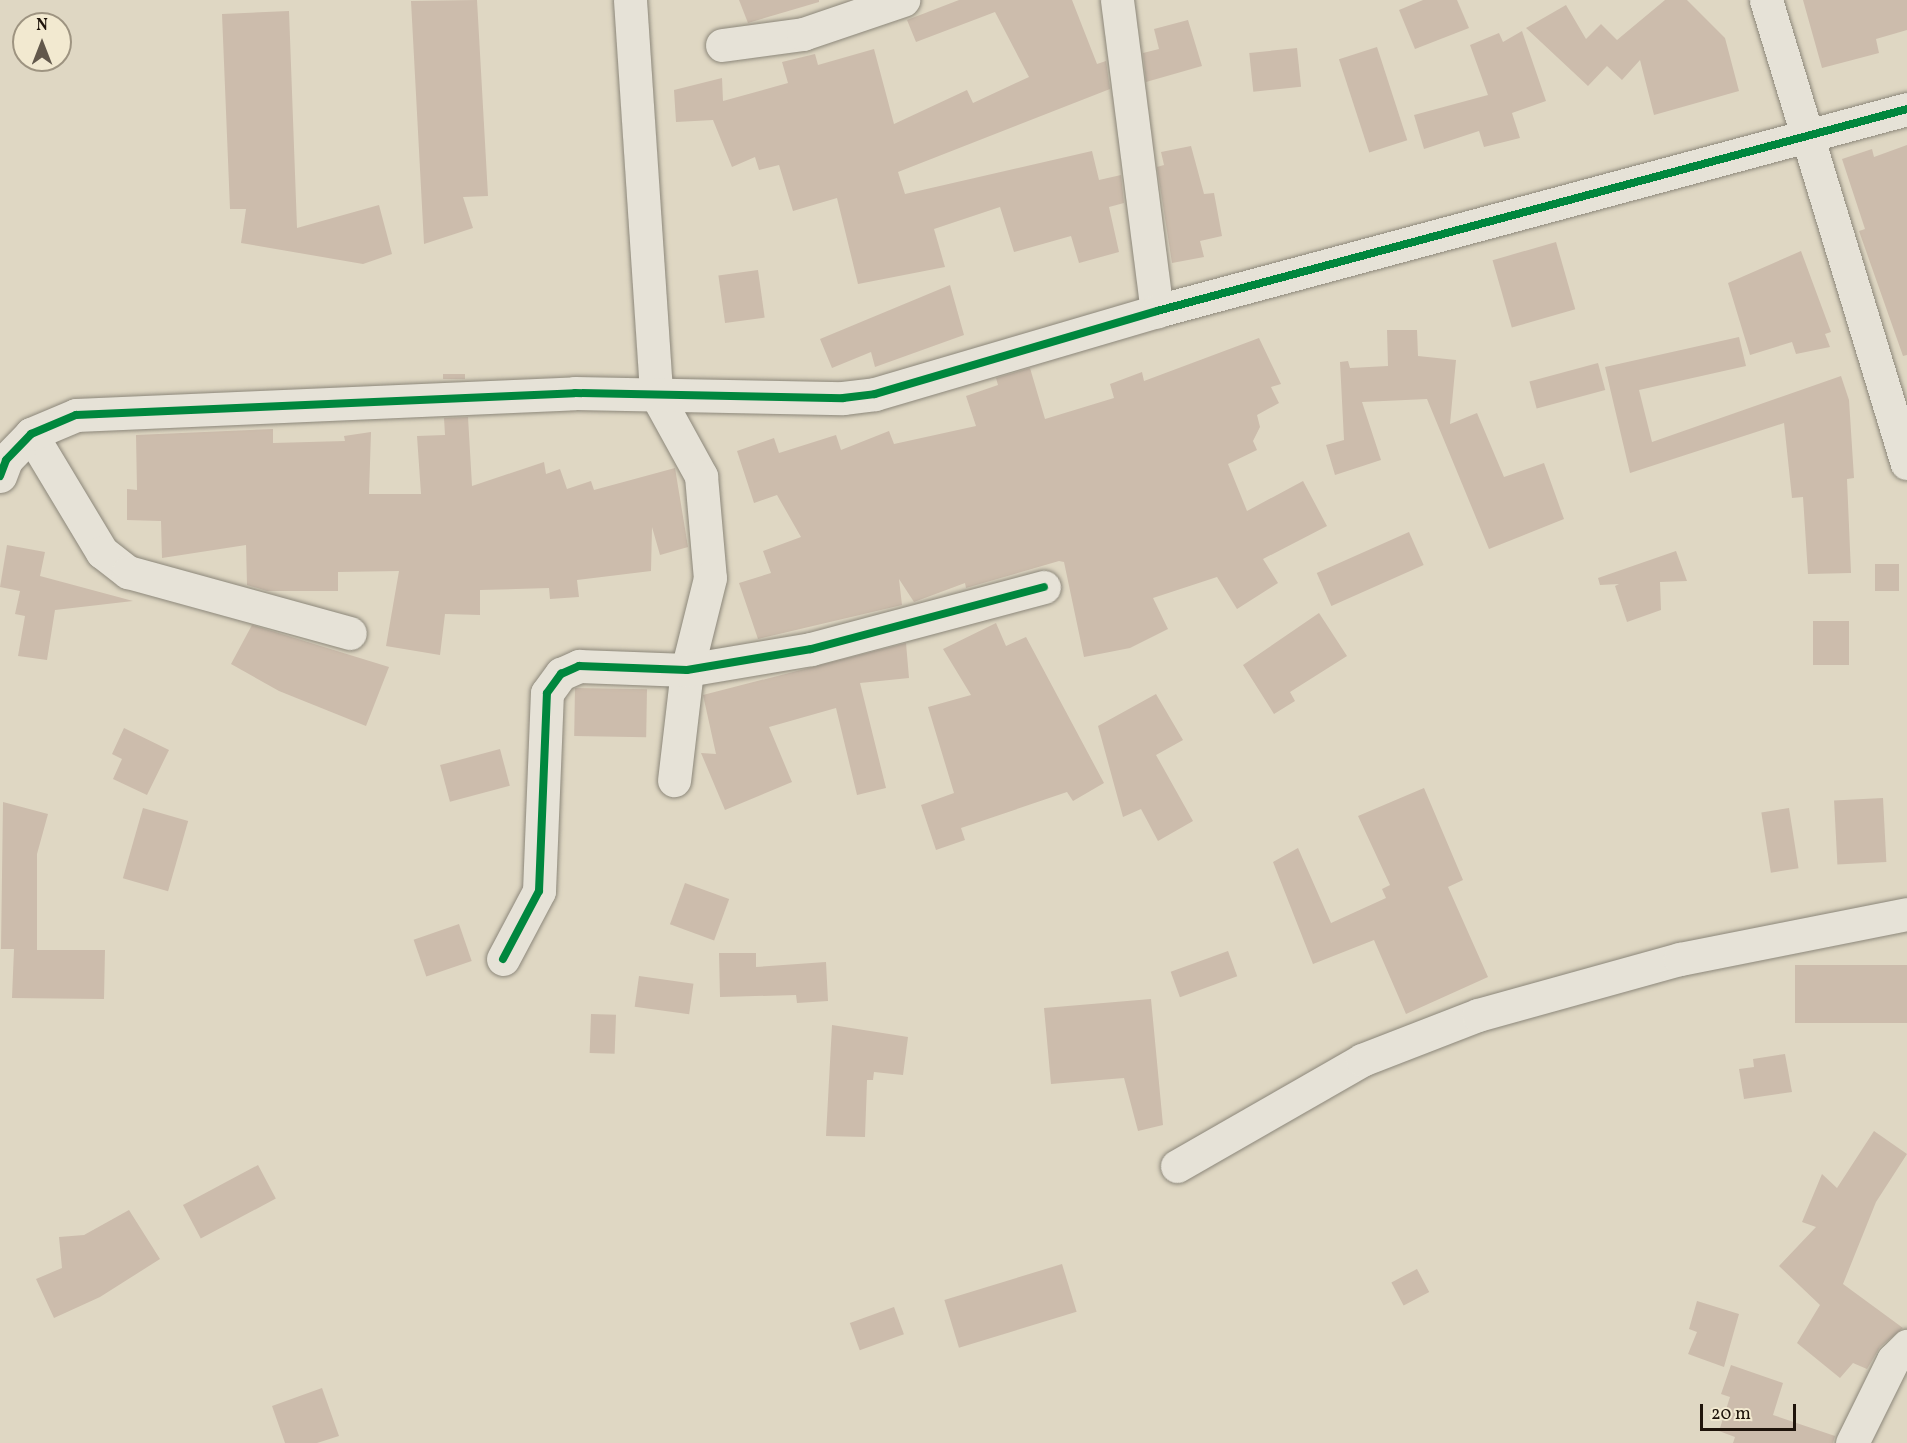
<!DOCTYPE html>
<html>
<head>
<meta charset="utf-8">
<style>
	body { margin:0 }
	#map { position:relative; width:1907px; height:1443px; overflow:hidden; background:#dfd7c3; font-family:Vollkorn,serif }
	div>[style] { position:absolute }
	[style*='--x'] { left:calc(var(--x)*1px); top:calc(var(--y)*1px); width:calc(var(--w)*1px); rotate:calc(var(--a)*1deg) }
	.building>* { inset:0; background:#ccbcac; transform-origin:0 0 }
	.roads { filter:drop-shadow(0 0 2px #8c877a) drop-shadow(0 0 2px #8c877a) }
	.street>* { height:33px; margin:-16.5px; padding:0 16.5px; transform-origin:16.5px; border-radius:16.5px; background:#e6e2d7 }
	.secondary>* { height:33px; margin:-16.5px; padding:0 16.5px; transform-origin:16.5px; border-radius:16.5px; background:#e6e2d7 }
	.cycleway>* { height:8px; margin:-4px; padding:0 4px; transform-origin:4px; border-radius:4px; background:#00873e }
	span { translate:-50% -50%; white-space:nowrap; text-align:center; line-height:1.15; -webkit-text-stroke:4.5px #f2e9d0; paint-order:stroke }
	.north { position:absolute; left:12px; top:12px; width:60px; height:60px; box-sizing:border-box; background:#f2e9d0; border:2px solid #9e9481; border-radius:50%; rotate:0deg; font-size:16px; font-weight:700; line-height:24px; text-align:center; color:#1f140b }
	.north::after { content:''; display:block; margin:auto; width:21px; height:27px; background:#62584b; clip-path:polygon(50% 0,100% 100%,50% 72%,0 100%) }
	.scale { position:absolute; left:1700px; top:1404px; width:96px; height:27px; box-sizing:border-box; border:3px solid #1f140b; border-top:0; padding-left:8px; font-size:18px; line-height:21px; white-space:nowrap; color:#1f140b; -webkit-text-stroke:4px #f2e9d0; paint-order:stroke }
</style>
</head>
<body>
<div id="map">
	<div class="building">
		<div style="clip-path:polygon(477px 0,488px 196px,463px 197px,473px 228px,424px 244px,411px 1px)"></div>
		<div style="clip-path:polygon(739px 0,819px 0,819px 2px,748px 23px)"></div>
		<div style="clip-path:polygon(959px 0,1072px 0,1097px 64px,1106px 61px,1110px 89px,898px 172px,905px 194px,1092px 151px,1099px 180px,1121px 175px,1124px 203px,1109px 207px,1119px 252px,1079px 263px,1071px 236px,1014px 252px,1000px 207px,934px 229px,945px 267px,858px 284px,837px 198px,793px 211px,779px 165px,759px 170px,755px 157px,732px 167px,713px 120px,676px 122px,674px 90px,722px 78px,723px 101px,788px 83px,782px 62px,815px 54px,818px 65px,874px 49px,894px 124px,967px 90px,973px 103px,1029px 77px,995px 12px,916px 42px,907px 20px)"></div>
		<div style="clip-path:polygon(1423px 0,1457px 0,1469px 28px,1415px 49px,1399px 10px)"></div>
		<div style="clip-path:polygon(1665px 0,1687px 0,1725px 38px,1739px 91px,1654px 115px,1640px 60px,1622px 80px,1607px 66px,1588px 86px,1526px 28px,1566px 5px,1586px 39px,1601px 24px,1617px 40px)"></div>
		<div style="clip-path:polygon(1803px 0,1907px 0,1907px 30px,1876px 39px,1879px 53px,1822px 68px)"></div>
		<div style="clip-path:polygon(289px 11px,297px 228px,379px 205px,392px 254px,363px 264px,241px 243px,246px 209px,230px 209px,222px 14px)"></div>
		<div style="clip-path:polygon(1188px 20px,1202px 66px,1146px 82px,1143px 53px,1159px 49px,1154px 29px)"></div>
		<div style="clip-path:polygon(1522px 31px,1546px 101px,1512px 113px,1520px 138px,1484px 147px,1479px 131px,1424px 149px,1414px 115px,1488px 95px,1470px 45px,1499px 33px,1503px 42px)"></div>
		<div style="left:1377px;top:47px;width:98px;height:40px;rotate:72deg"></div>
		<div style="left:1297px;top:48px;width:39px;height:48px;rotate:84deg"></div>
		<div style="clip-path:polygon(1907px 145px,1907px 355px,1903px 356px,1859px 231px,1865px 229px,1842px 159px,1872px 149px,1874px 157px)"></div>
		<div style="clip-path:polygon(1191px 146px,1204px 194px,1214px 193px,1222px 236px,1200px 241px,1204px 257px,1172px 263px,1157px 167px,1164px 165px,1161px 152px)"></div>
		<div style="left:1556px;top:242px;width:70px;height:66px;rotate:74deg"></div>
		<div style="clip-path:polygon(1801px 251px,1831px 332px,1825px 334px,1830px 347px,1796px 354px,1792px 342px,1750px 355px,1728px 283px)"></div>
		<div style="left:758px;top:270px;width:48px;height:40px;rotate:82deg"></div>
		<div style="clip-path:polygon(950px 285px,964px 335px,875px 367px,871px 352px,832px 368px,820px 339px)"></div>
		<div style="clip-path:polygon(1387px 330px,1417px 330px,1418px 356px,1456px 360px,1450px 424px,1477px 413px,1504px 477px,1544px 463px,1564px 519px,1489px 549px,1427px 399px,1362px 402px,1381px 460px,1335px 475px,1326px 445px,1344px 440px,1340px 362px,1348px 361px,1350px 368px,1388px 366px)"></div>
		<div style="clip-path:polygon(1739px 337px,1746px 366px,1639px 390px,1652px 442px,1841px 376px,1849px 400px,1854px 478px,1847px 479px,1851px 573px,1808px 574px,1803px 497px,1792px 498px,1784px 423px,1630px 473px,1605px 367px)"></div>
		<div style="clip-path:polygon(1259px 338px,1281px 384px,1271px 387px,1279px 403px,1257px 415px,1260px 427px,1253px 441px,1257px 450px,1228px 464px,1247px 511px,1303px 481px,1327px 526px,1263px 559px,1278px 583px,1237px 609px,1217px 577px,1153px 598px,1168px 629px,1130px 648px,1084px 657px,1064px 562px,1059px 561px,966px 588px,965px 583px,914px 602px,899px 579px,902px 605px,758px 639px,739px 583px,771px 573px,763px 551px,801px 537px,777px 495px,754px 503px,737px 451px,774px 438px,779px 453px,836px 435px,841px 450px,889px 431px,894px 444px,976px 426px,966px 396px,998px 385px,996px 378px,1030px 368px,1045px 419px,1114px 398px,1110px 384px,1142px 372px,1144px 381px)"></div>
		<div style="left:1598px;top:363px;width:28px;height:71px;rotate:75deg"></div>
		<div style="left:465px;top:374px;width:5px;height:22px;rotate:90deg"></div>
		<div style="clip-path:polygon(468px 417px,472px 486px,544px 462px,546px 474px,560px 469px,567px 489px,591px 481px,594px 490px,675px 468px,688px 547px,660px 555px,652px 527px,651px 571px,577px 580px,579px 597px,550px 599px,549px 588px,480px 590px,480px 615px,445px 614px,440px 655px,386px 646px,399px 571px,338px 572px,338px 591px,267px 591px,247px 585px,246px 545px,162px 558px,161px 521px,127px 520px,127px 489px,137px 490px,136px 435px,273px 429px,273px 443px,345px 441px,344px 436px,371px 432px,369px 494px,421px 494px,417px 436px,445px 435px,444px 418px)"></div>
		<div style="left:1409px;top:532px;width:36px;height:101px;rotate:66deg"></div>
		<div style="clip-path:polygon(7px 545px,45px 552px,40px 576px,133px 601px,55px 610px,47px 660px,18px 656px,25px 616px,15px 614px,20px 591px,0 587px)"></div>
		<div style="clip-path:polygon(1676px 551px,1687px 581px,1660px 582px,1661px 610px,1627px 622px,1615px 586px,1619px 584px,1600px 585px,1598px 578px)"></div>
		<div style="left:1875px;top:564px;width:24px;height:27px"></div>
		<div style="clip-path:polygon(1319px 613px,1347px 656px,1290px 692px,1295px 701px,1274px 714px,1243px 665px)"></div>
		<div style="left:1849px;top:621px;width:44px;height:36px;rotate:90deg"></div>
		<div style="clip-path:polygon(996px 623px,1006px 646px,1026px 637px,1104px 783px,1073px 801px,1067px 792px,961px 828px,965px 840px,936px 850px,921px 805px,954px 793px,928px 707px,971px 695px,943px 649px)"></div>
		<div style="clip-path:polygon(252px 625px,389px 667px,366px 726px,279px 691px,231px 664px)"></div>
		<div style="clip-path:polygon(906px 643px,909px 678px,860px 683px,886px 788px,857px 795px,836px 708px,769px 727px,792px 782px,725px 810px,701px 753px,716px 754px,703px 695px)"></div>
		<div style="left:575px;top:688px;width:72px;height:48px;rotate:1deg"></div>
		<div style="clip-path:polygon(1156px 694px,1183px 740px,1156px 755px,1193px 821px,1158px 841px,1141px 809px,1123px 817px,1098px 726px)"></div>
		<div style="clip-path:polygon(124px 728px,169px 750px,147px 795px,113px 779px,122px 759px,112px 754px)"></div>
		<div style="left:500px;top:749px;width:38px;height:62px;rotate:75deg"></div>
		<div style="clip-path:polygon(1424px 788px,1463px 880px,1448px 887px,1488px 977px,1406px 1014px,1374px 940px,1313px 964px,1273px 862px,1298px 848px,1331px 923px,1386px 898px,1382px 889px,1390px 885px,1358px 816px)"></div>
		<div style="left:1883px;top:798px;width:64px;height:49px;rotate:87deg"></div>
		<div style="clip-path:polygon(3px 802px,48px 814px,37px 854px,37px 950px,105px 950px,104px 999px,12px 998px,14px 949px,1px 949px)"></div>
		<div style="left:143px;top:808px;width:47px;height:73px;rotate:16deg"></div>
		<div style="left:1789px;top:808px;width:61px;height:28px;rotate:81deg"></div>
		<div style="left:685px;top:883px;width:47px;height:44px;rotate:20deg"></div>
		<div style="left:459px;top:924px;width:39px;height:48px;rotate:71deg"></div>
		<div style="left:1228px;top:951px;width:27px;height:61px;rotate:70deg"></div>
		<div style="clip-path:polygon(719px 953px,756px 953px,756px 967px,826px 962px,828px 1001px,797px 1003px,796px 995px,720px 997px)"></div>
		<div style="left:1907px;top:965px;width:58px;height:112px;rotate:90deg"></div>
		<div style="left:639px;top:976px;width:55px;height:31px;rotate:8deg"></div>
		<div style="clip-path:polygon(1151px 999px,1163px 1125px,1138px 1131px,1124px 1078px,1051px 1084px,1044px 1008px)"></div>
		<div style="left:591px;top:1014px;width:25px;height:39px;rotate:2deg"></div>
		<div style="clip-path:polygon(832px 1025px,908px 1037px,903px 1075px,874px 1072px,873px 1080px,867px 1080px,865px 1137px,826px 1136px)"></div>
		<div style="clip-path:polygon(1785px 1054px,1792px 1092px,1744px 1099px,1739px 1069px,1754px 1067px,1753px 1059px)"></div>
		<div style="clip-path:polygon(1874px 1131px,1907px 1154px,1876px 1202px,1843px 1284px,1903px 1328px,1880px 1347px,1867px 1369px,1853px 1363px,1840px 1378px,1797px 1343px,1820px 1305px,1779px 1266px,1816px 1227px,1802px 1222px,1822px 1174px,1837px 1188px)"></div>
		<div style="left:258px;top:1165px;width:38px;height:85px;rotate:62deg"></div>
		<div style="clip-path:polygon(129px 1210px,160px 1259px,100px 1297px,54px 1318px,36px 1279px,62px 1268px,59px 1237px,84px 1235px)"></div>
		<div style="left:1062px;top:1264px;width:50px;height:123px;rotate:73deg"></div>
		<div style="left:1417px;top:1269px;width:26px;height:29px;rotate:62deg"></div>
		<div style="clip-path:polygon(1697px 1301px,1739px 1314px,1724px 1367px,1688px 1354px,1697px 1332px,1689px 1329px)"></div>
		<div style="left:894px;top:1307px;width:29px;height:47px;rotate:70deg"></div>
		<div style="clip-path:polygon(1731px 1365px,1783px 1383px,1773px 1415px,1835px 1436px,1833px 1443px,1733px 1443px,1735px 1437px,1719px 1431px,1730px 1397px,1721px 1394px)"></div>
		<div style="clip-path:polygon(322px 1388px,339px 1436px,317px 1443px,285px 1443px,272px 1406px)"></div>
	</div>
	<div class="roads">
		<div class="street">
			<div style="--x:630;--y:0;--w:395;--a:86.2"></div>
			<div style="--x:656;--y:394;--w:94;--a:61.2"></div>
			<div style="--x:701;--y:476;--w:102;--a:85"></div>
			<div style="--x:710;--y:578;--w:95;--a:104"></div>
			<div style="--x:687;--y:670;--w:111;--a:96.7"></div>
			<div style="--x:1117;--y:0;--w:314;--a:82.7"></div>
			<div style="--x:722;--y:45;--w:82;--a:-7.7"></div>
			<div style="--x:803;--y:34;--w:106;--a:-18.8"></div>
			<div style="--x:31;--y:434;--w:138;--a:59"></div>
			<div style="--x:102;--y:552;--w:33;--a:38"></div>
			<div style="--x:128;--y:572;--w:230;--a:15.4"></div>
			<div style="--x:0;--y:476;--w:17;--a:-69"></div>
			<div style="--x:6;--y:460;--w:36;--a:-46"></div>
			<div style="--x:31;--y:434;--w:49;--a:-22.9"></div>
			<div style="--x:76;--y:415;--w:499;--a:-2.5"></div>
			<div style="--x:575;--y:393;--w:268;--a:1.1"></div>
			<div style="--x:843;--y:398;--w:32;--a:-7"></div>
			<div style="--x:875;--y:394;--w:294;--a:-16.4"></div>
			<div style="--x:1157;--y:311;--w:777;--a:-15.07"></div>
			<div style="--x:503;--y:959;--w:77;--a:-62.1"></div>
			<div style="--x:539;--y:891;--w:198;--a:-87.7"></div>
			<div style="--x:547;--y:693;--w:24;--a:-54"></div>
			<div style="--x:561;--y:674;--w:20;--a:-24"></div>
			<div style="--x:579;--y:666;--w:108;--a:2.1"></div>
			<div style="--x:687;--y:670;--w:126;--a:-9.6"></div>
			<div style="--x:811;--y:649;--w:241;--a:-14.9"></div>
			<div style="--x:1177;--y:1166;--w:213;--a:-29.8"></div>
			<div style="--x:1362;--y:1060;--w:124;--a:-21.2"></div>
			<div style="--x:1478;--y:1015;--w:210;--a:-15.5"></div>
			<div style="--x:1680;--y:959;--w:231;--a:-11.2"></div>
			<div style="--x:1852;--y:1443;--w:93;--a:-63.7"></div>
			<div style="--x:1893;--y:1360;--w:20;--a:-45"></div>
		</div>
		<div class="secondary">
			<div style="--x:1766;--y:0;--w:484;--a:73.1"></div>
		</div>
	</div>
	<div class="cycleway">
		<div style="--x:0;--y:476;--w:17;--a:-69"></div>
		<div style="--x:6;--y:460;--w:36;--a:-46"></div>
		<div style="--x:31;--y:434;--w:49;--a:-22.9"></div>
		<div style="--x:76;--y:415;--w:499;--a:-2.5"></div>
		<div style="--x:575;--y:393;--w:268;--a:1.1"></div>
		<div style="--x:843;--y:398;--w:32;--a:-7"></div>
		<div style="--x:875;--y:394;--w:294;--a:-16.4"></div>
		<div style="--x:1157;--y:311;--w:777;--a:-15.07"></div>
		<div style="--x:503;--y:959;--w:77;--a:-62.1"></div>
		<div style="--x:539;--y:891;--w:198;--a:-87.7"></div>
		<div style="--x:547;--y:693;--w:24;--a:-54"></div>
		<div style="--x:561;--y:674;--w:20;--a:-24"></div>
		<div style="--x:579;--y:666;--w:108;--a:2.1"></div>
		<div style="--x:687;--y:670;--w:126;--a:-9.6"></div>
		<div style="--x:811;--y:649;--w:241;--a:-14.9"></div>
	</div>
	<div class="north">N</div>
	<div class="scale">20 m</div>
</div>
</body>
</html>
